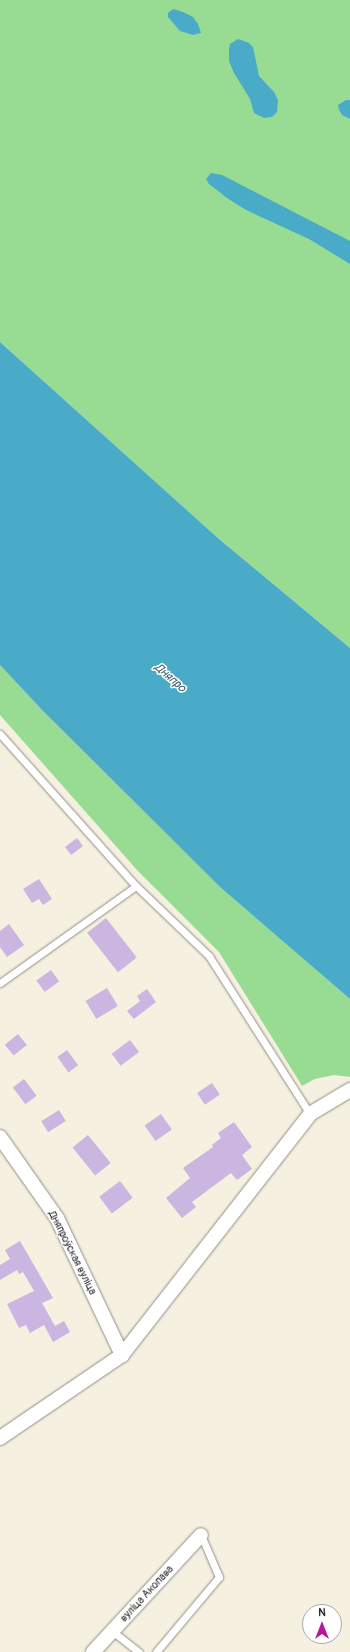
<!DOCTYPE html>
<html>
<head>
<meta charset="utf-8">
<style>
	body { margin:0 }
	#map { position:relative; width:350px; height:1652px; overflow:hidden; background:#f5f0e0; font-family:Pangolin,sans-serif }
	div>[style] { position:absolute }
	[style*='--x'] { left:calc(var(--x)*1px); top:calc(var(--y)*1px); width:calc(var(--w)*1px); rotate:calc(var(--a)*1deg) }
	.green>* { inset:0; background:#98db93 }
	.water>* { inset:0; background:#4aabc9 }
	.building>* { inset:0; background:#cbb6e2; transform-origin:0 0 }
	.roads { filter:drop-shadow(0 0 1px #908e86) drop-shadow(0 0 1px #908e86) }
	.lane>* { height:7px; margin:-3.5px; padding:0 3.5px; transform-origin:3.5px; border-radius:3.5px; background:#fff }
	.street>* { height:14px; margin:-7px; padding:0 7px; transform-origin:7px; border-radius:7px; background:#fff }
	span { translate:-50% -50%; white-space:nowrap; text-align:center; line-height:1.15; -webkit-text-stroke:3px #fff; paint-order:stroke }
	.street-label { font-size:11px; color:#2b2b2b }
	.water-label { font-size:12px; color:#375e6a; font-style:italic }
	.north { position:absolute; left:302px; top:1604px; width:40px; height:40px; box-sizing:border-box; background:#fff; border:1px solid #aaa; border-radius:50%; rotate:0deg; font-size:11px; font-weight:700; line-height:16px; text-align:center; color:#2b2b2b }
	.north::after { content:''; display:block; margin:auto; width:14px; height:18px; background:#b5179e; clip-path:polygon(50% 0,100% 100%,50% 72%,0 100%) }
</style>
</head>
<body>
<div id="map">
	<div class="green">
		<div style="clip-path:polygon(0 0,350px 0,350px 648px,219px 539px,0 342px)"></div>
		<div style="clip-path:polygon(0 665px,42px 710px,221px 888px,350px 999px,350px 1077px,334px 1075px,315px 1079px,302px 1086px,219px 952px,137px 870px,0 715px)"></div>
	</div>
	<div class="water">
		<div style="clip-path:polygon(173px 9px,183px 12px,193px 17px,198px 24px,201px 33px,193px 35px,180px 31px,168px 17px,168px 13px)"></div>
		<div style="clip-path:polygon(238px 39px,249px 43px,253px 47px,259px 76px,274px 92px,278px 100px,277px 112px,272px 117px,264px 118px,254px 113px,250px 99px,234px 73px,229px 61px,229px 50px,230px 44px)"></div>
		<div style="clip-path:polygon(346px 100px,350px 100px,350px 119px,342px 115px,339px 110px,338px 105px)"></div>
		<div style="clip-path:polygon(211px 173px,222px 175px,350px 241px,350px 264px,309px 239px,246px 210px,227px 198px,209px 184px,206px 179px)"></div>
		<div style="clip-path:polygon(0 342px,219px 539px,350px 648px,350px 999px,221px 888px,42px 710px,0 665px)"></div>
	</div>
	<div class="building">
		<div style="left:77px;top:838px;width:10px;height:15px;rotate:53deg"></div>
		<div style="clip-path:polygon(39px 879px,52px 899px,43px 905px,39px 899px,32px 903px,23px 889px)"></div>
		<div style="left:106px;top:918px;width:50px;height:24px;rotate:52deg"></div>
		<div style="clip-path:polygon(9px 924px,24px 945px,7px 957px,0 947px,0 931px)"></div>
		<div style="left:51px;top:970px;width:14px;height:18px;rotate:54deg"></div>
		<div style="left:107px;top:988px;width:21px;height:25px;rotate:59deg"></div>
		<div style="clip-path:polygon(147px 989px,156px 1002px,134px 1019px,127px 1011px,140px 1001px,137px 996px)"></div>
		<div style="left:18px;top:1034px;width:14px;height:17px;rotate:51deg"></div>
		<div style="left:130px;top:1040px;width:15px;height:23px;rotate:53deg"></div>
		<div style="left:67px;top:1050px;width:19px;height:12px;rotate:54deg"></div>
		<div style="left:24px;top:1079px;width:21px;height:14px;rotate:53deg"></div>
		<div style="left:212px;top:1083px;width:14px;height:18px;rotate:56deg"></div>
		<div style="left:59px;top:1110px;width:13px;height:21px;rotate:58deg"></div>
		<div style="left:161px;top:1114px;width:19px;height:20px;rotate:55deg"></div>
		<div style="clip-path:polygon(234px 1122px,252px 1147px,242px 1155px,252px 1169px,237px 1180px,231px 1173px,192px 1202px,196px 1207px,182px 1218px,166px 1198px,190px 1178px,183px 1168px,213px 1147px,212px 1145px,221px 1138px,218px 1133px)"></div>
		<div style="left:88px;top:1135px;width:36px;height:20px;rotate:51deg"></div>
		<div style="left:120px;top:1181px;width:21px;height:26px;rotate:53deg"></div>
		<div style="clip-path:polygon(20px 1241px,53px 1298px,42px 1303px,55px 1326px,64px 1321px,70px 1332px,53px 1342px,44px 1325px,30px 1333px,26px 1325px,19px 1328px,7px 1304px,34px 1291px,23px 1272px,19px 1274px,17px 1270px,0 1280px,0 1265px,10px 1259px,5px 1250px)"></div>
	</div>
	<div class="roads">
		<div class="lane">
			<div style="--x:0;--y:734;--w:204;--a:48.2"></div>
			<div style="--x:136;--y:886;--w:167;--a:144.5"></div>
			<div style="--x:136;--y:886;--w:101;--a:43.8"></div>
			<div style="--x:209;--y:956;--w:188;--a:57.4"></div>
			<div style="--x:112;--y:1631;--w:34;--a:38"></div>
			<div style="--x:156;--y:1652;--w:98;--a:-50"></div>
			<div style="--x:219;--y:1577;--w:46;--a:-113.2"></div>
		</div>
		<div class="street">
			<div style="--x:0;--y:1137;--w:99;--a:54.9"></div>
			<div style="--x:57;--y:1218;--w:152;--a:64.6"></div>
			<div style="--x:0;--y:1438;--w:148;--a:-34.2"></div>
			<div style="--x:122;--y:1355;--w:306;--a:-52"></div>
			<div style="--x:310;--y:1114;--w:47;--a:-31"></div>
			<div style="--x:93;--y:1652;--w:159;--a:-47.3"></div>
		</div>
	</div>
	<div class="street-label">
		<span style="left:72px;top:1253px;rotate:63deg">Дняпроўская вуліца</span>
		<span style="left:147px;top:1594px;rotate:-47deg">вуліца Акопава</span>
	</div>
	<div class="water-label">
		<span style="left:170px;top:678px;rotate:41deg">Дняпро</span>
	</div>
	<div class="north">N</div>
</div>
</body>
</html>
